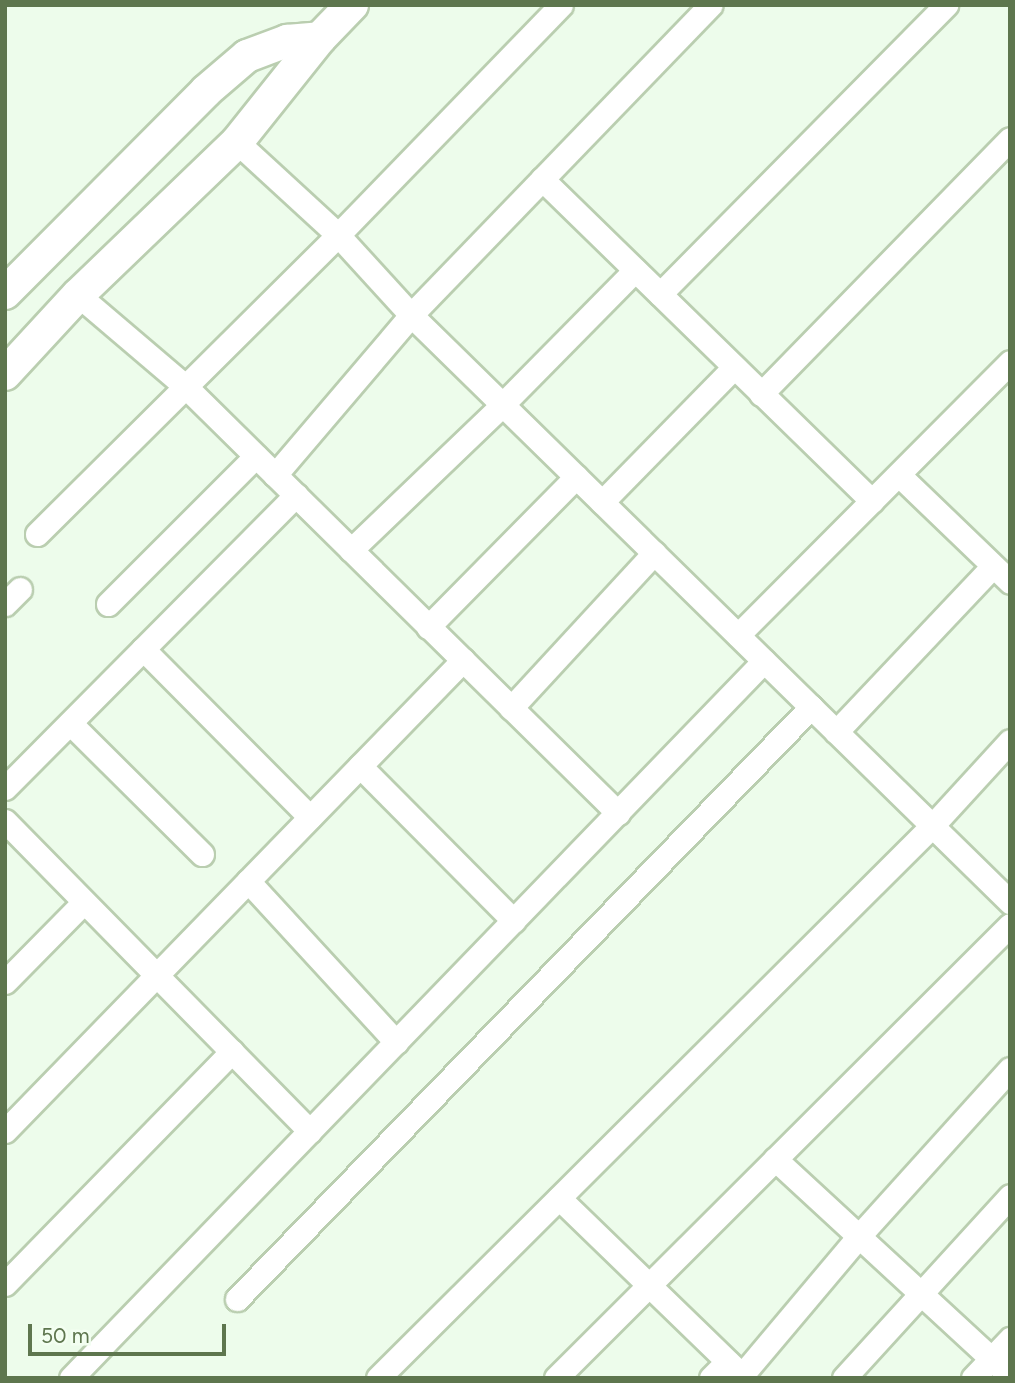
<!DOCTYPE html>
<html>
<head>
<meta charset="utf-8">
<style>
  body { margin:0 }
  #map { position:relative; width:1015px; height:1383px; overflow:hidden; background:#edfceb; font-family:Figtree,sans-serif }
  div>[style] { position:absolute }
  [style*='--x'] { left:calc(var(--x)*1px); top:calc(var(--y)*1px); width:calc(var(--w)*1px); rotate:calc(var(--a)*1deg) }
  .roads { filter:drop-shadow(2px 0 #baceb0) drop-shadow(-2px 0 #baceb0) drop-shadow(0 2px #baceb0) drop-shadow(0 -2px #baceb0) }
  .street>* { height:23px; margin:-11.5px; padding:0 11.5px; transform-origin:11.5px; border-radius:11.5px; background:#fff }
  .secondary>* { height:32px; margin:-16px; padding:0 16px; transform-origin:16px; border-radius:16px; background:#fff }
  span { translate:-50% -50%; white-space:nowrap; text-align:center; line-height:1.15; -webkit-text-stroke:6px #f3fef1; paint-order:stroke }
  .frame { position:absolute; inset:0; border:7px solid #5e764e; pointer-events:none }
  .scale { position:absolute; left:28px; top:1324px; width:198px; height:32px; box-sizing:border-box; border:4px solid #5e764e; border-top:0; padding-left:9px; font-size:21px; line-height:24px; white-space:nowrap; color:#5e764e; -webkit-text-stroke:5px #f3fef1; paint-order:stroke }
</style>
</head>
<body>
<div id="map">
  <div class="roads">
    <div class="street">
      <i style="--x:237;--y:142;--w:137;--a:42.6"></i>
      <i style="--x:338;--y:235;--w:108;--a:47.6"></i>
      <i style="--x:411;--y:315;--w:839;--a:44.42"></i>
      <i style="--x:542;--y:179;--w:461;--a:44.3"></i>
      <i style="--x:660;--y:294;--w:407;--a:-45.3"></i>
      <i style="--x:78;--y:295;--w:142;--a:40.4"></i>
      <i style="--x:186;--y:387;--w:607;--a:44.6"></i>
      <i style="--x:761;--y:394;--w:356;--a:-45.7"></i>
      <i style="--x:275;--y:475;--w:210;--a:-49.6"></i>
      <i style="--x:411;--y:315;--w:431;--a:-46"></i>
      <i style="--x:899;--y:475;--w:154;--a:43.9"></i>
      <i style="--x:602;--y:502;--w:189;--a:-45.6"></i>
      <i style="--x:37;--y:534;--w:424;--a:-44.8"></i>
      <i style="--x:338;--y:235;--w:320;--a:-45.9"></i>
      <i style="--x:351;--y:550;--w:211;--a:-43.8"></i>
      <i style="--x:503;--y:404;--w:188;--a:-45.4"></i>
      <i style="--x:5;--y:604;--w:21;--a:-45"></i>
      <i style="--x:108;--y:604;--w:209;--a:-45"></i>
      <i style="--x:428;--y:627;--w:211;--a:-45.4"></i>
      <i style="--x:738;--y:635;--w:385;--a:-45.1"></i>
      <i style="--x:143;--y:649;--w:237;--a:45.2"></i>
      <i style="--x:511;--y:708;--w:211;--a:-47.3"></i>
      <i style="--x:70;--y:723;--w:186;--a:44.8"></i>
      <i style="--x:836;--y:732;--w:228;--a:-46.6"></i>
      <i style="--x:360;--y:766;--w:218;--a:45.2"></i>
      <i style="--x:5;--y:788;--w:413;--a:-45.2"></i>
      <i style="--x:5;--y:821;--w:435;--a:45.5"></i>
      <i style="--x:248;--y:881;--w:219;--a:47.4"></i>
      <i style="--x:5;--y:982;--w:112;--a:-45.4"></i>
      <i style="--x:5;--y:1131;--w:657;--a:-45.8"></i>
      <i style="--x:775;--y:1159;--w:320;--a:42.7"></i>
      <i style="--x:559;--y:1198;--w:259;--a:44.1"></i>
      <i style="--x:5;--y:1284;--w:325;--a:-45.7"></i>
      <i style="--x:237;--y:1299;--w:825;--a:-45.88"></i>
      <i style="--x:742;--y:1375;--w:182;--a:-49.9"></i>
      <i style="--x:859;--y:1236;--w:225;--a:-47.9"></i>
      <i style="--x:71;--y:1378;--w:997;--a:-45.98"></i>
      <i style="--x:378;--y:1378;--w:782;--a:-44.9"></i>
      <i style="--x:932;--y:826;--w:115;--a:-47.5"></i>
      <i style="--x:556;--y:1378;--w:641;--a:-44.94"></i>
      <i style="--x:711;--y:1378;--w:23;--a:-45"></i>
      <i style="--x:844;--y:1378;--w:246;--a:-47.6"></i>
      <i style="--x:973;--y:1378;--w:54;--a:-46.5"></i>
    </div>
    <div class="secondary">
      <i style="--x:5;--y:293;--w:285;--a:-45.1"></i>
      <i style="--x:206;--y:91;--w:54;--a:-40.5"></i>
      <i style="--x:247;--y:56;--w:43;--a:-20.6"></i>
      <i style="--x:287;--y:41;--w:33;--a:-5"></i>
      <i style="--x:5;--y:374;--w:108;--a:-47.3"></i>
      <i style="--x:78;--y:295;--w:221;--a:-43.9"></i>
      <i style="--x:237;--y:142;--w:133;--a:-51.4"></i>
      <i style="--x:320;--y:38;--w:46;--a:-45.9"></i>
    </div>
  </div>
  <div class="frame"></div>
  <div class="scale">50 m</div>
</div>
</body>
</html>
